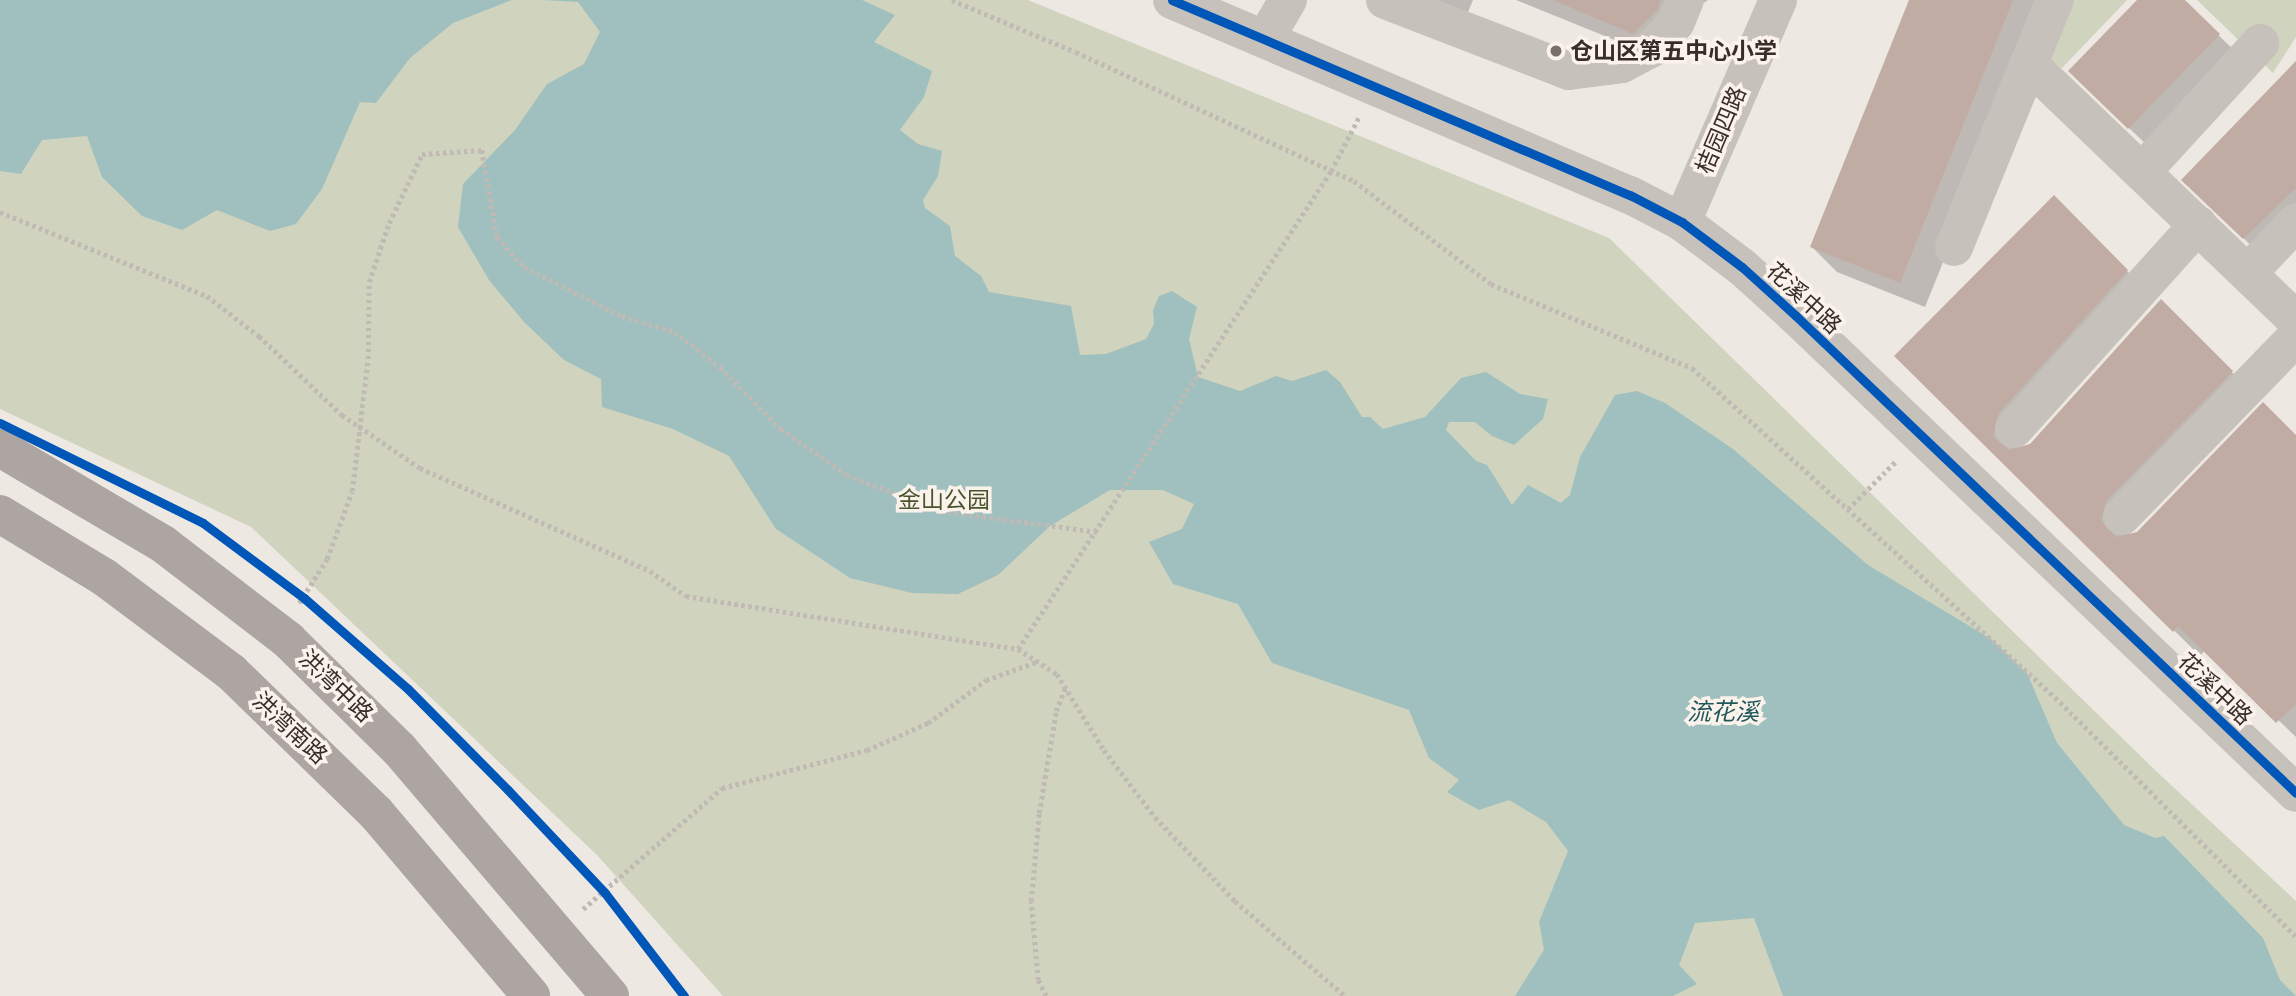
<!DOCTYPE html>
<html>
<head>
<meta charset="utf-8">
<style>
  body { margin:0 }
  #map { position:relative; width:2296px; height:996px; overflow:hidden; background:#eee8e2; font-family:Helvetica,"Noto Sans SC",sans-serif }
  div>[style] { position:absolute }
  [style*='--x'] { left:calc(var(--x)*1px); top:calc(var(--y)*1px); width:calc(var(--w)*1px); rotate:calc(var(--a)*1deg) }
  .green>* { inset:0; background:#d0d3bd }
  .water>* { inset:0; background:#9fc0bf }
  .shadow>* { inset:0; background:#0003 }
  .building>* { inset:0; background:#c1aca4 }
  .path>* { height:4.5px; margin-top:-2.25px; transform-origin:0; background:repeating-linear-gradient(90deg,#c0b9b4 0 3.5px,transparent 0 7px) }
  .minor>* { height:38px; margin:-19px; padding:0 19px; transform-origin:19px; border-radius:19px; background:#c7c1bc }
  .major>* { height:38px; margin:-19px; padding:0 19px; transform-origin:19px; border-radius:19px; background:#aca5a1 }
  .cycleway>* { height:9px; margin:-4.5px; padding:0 4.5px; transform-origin:4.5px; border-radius:4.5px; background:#0057b8 }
  .dots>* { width:19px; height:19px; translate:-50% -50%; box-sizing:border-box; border:4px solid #faf2eb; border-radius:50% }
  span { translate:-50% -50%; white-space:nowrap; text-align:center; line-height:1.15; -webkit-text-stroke:7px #faf2eb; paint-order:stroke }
  .poi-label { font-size:23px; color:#382d29; font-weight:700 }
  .left { translate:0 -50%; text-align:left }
  .street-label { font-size:23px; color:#382d29 }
  .park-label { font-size:23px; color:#49562d }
  .water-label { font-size:24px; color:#1f585a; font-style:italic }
</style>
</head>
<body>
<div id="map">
  <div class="green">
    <i style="clip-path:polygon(0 0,1028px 0,1609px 238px,2156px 771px,2296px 901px,2296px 996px,723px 996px,597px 855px,251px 527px,0 409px)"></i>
    <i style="clip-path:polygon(2071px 0,2127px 0,2062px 68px,2045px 55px)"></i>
    <i style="clip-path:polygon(2197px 0,2296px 0,2296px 37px,2273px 73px)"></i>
  </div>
  <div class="water">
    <i style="clip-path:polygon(0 0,512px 0,453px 23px,410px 58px,376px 103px,360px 102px,322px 189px,296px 224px,270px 231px,217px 210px,182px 230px,142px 216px,102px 177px,87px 136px,42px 140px,21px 174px,0 171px)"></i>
    <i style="clip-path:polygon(543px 0,862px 0,895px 15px,874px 42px,932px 71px,924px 97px,900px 130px,918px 144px,942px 151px,938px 176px,923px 200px,925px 208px,950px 226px,955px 256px,981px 276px,989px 292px,1071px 306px,1080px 355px,1106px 354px,1146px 339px,1154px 324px,1153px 310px,1159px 296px,1172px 291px,1197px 307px,1189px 339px,1198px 377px,1240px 391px,1276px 376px,1292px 381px,1326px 370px,1340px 382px,1362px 417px,1370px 417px,1383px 429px,1425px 417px,1461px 378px,1486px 372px,1520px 394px,1548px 399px,1543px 419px,1514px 445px,1492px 436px,1475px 422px,1449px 422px,1446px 430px,1476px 461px,1487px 465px,1512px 505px,1528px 485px,1561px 503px,1570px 495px,1580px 457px,1615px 395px,1637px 391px,1665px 403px,1733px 449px,1868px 565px,1991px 639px,2027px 673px,2057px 743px,2124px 825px,2155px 838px,2164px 836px,2263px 938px,2280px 980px,2296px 996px,1783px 996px,1754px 918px,1695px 923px,1679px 965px,1697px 984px,1673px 996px,1515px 996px,1544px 950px,1539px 922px,1568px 851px,1546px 822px,1509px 800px,1479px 810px,1447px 792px,1459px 780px,1429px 758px,1409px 710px,1272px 663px,1238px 604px,1173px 584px,1149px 542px,1182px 529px,1194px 504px,1163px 490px,1110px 490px,1050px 526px,998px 575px,958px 594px,912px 593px,850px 578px,776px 529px,729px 456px,673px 429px,602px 407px,601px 379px,564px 360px,524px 322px,489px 280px,458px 227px,463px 184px,515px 130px,547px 84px,584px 64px,600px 32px,578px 2px)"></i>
  </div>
  <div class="shadow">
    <i style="clip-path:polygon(1418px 0,1473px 0,1464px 22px)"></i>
    <i style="clip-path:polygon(1516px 0,1708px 0,1696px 8px,1659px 58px)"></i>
    <i style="clip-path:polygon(1911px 0,2049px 0,1925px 307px,1837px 272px,1812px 247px)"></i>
    <i style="clip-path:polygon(2140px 0,2182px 0,2239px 55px,2149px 147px,2090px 91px)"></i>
    <i style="clip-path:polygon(2296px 64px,2296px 227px,2264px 258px,2204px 200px)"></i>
    <i style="clip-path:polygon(2054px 198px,2152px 296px,2018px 450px,2031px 445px,2161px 302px,2257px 397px,2131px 526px,2128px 539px,2296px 437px,2296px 737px,2205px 650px,2200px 656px,1897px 356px)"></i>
  </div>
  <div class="building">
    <i style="clip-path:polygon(1553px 0,1661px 0,1657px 10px,1633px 34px)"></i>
    <i style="clip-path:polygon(1909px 0,2013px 0,1900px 283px,1810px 247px)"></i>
    <i style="clip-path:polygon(2137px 0,2185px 0,2220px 34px,2128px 129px,2068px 71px)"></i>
    <i style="clip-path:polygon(2296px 61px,2296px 188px,2243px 239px,2181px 180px)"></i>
    <i style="clip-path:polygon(2054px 195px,2128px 270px,1998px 414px,1993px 436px,2009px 450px,2030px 444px,2161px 299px,2233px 371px,2106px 501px,2101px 521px,2116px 537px,2137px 532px,2263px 402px,2296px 435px,2296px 704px,2276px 723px,2178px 626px,2173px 632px,1894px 356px)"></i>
  </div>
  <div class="path">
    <i style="--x:952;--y:0;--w:134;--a:22.8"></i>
    <i style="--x:1076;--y:52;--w:306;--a:24.9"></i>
    <i style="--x:1354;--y:181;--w:171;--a:36.9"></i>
    <i style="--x:1491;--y:284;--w:218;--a:22.7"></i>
    <i style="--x:1692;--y:368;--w:497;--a:42.2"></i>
    <i style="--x:2060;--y:702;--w:332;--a:44.8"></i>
    <i style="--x:0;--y:212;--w:223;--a:22.1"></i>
    <i style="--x:207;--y:296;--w:66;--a:37.6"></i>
    <i style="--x:259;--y:336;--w:115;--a:43.6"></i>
    <i style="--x:342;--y:415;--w:94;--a:34.2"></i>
    <i style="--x:420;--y:468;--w:252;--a:24.1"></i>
    <i style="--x:650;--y:571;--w:44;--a:34.8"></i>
    <i style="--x:686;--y:596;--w:336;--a:9.1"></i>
    <i style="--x:1018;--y:649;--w:46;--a:32.7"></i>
    <i style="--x:1057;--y:674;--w:89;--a:58.3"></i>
    <i style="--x:1104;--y:750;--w:84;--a:52.7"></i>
    <i style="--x:1155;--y:817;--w:116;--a:46.4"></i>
    <i style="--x:1235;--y:901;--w:145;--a:40.8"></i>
    <i style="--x:1848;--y:509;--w:69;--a:-45"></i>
    <i style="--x:299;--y:603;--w:52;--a:-57.5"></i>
    <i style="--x:327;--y:559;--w:72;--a:-69.8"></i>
    <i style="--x:352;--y:491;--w:133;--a:-83.1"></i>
    <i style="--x:368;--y:359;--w:77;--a:-89.3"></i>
    <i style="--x:369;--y:282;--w:62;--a:-71.3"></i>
    <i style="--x:389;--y:223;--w:76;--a:-64.4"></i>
    <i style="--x:422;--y:154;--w:60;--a:-3.8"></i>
    <i style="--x:482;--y:150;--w:88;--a:80.2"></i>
    <i style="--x:497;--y:237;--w:40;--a:48"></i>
    <i style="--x:524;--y:267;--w:110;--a:26.6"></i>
    <i style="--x:622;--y:316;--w:55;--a:16.8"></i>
    <i style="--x:675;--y:332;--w:57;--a:37.9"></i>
    <i style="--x:720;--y:367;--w:87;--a:45.5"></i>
    <i style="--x:781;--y:429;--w:80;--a:34.9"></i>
    <i style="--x:847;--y:475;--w:101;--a:21"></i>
    <i style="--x:941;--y:511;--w:158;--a:7.6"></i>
    <i style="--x:1018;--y:649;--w:571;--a:-56.78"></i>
    <i style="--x:1331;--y:171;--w:61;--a:-62.6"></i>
    <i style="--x:583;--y:909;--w:184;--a:-41"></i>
    <i style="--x:722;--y:788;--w:150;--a:-14.7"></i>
    <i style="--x:867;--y:750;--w:67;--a:-23.9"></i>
    <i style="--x:928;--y:723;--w:72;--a:-36.6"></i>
    <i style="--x:986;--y:680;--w:53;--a:-19.8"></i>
    <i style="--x:1046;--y:996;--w:18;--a:-117"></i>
    <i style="--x:1038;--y:980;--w:79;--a:-95.1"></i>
    <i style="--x:1031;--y:901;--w:88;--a:-84.8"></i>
    <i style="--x:1039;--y:813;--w:103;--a:-80.5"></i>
    <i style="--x:1056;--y:711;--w:24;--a:-68"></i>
  </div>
  <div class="minor">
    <i style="--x:1172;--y:0;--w:498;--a:23.1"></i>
    <i style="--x:1630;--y:195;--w:59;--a:27.4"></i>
    <i style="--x:1682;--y:222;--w:75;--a:36.9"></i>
    <i style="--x:1742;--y:267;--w:72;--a:42.2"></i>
    <i style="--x:1795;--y:315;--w:692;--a:43.65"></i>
    <i style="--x:1385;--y:0;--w:197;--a:21.1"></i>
    <i style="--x:1569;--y:71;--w:53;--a:-7.5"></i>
    <i style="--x:1622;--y:64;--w:36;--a:-28"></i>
    <i style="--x:1654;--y:47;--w:33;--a:-49"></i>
    <i style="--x:1676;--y:22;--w:24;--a:-68"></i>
    <i style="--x:1265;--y:39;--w:45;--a:-59.5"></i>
    <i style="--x:2029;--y:64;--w:370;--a:43.8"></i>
    <i style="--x:2142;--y:172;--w:175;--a:-47.5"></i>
    <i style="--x:1682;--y:222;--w:242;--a:-66.6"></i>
    <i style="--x:1954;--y:247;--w:267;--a:-67.8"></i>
    <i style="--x:2248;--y:273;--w:70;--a:-46.7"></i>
    <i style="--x:2014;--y:429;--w:275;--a:-48"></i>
    <i style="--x:2122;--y:516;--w:250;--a:-45.8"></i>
  </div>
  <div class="major">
    <i style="--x:0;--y:448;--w:189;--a:30.5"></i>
    <i style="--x:163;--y:544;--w:158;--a:37.5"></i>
    <i style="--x:288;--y:640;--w:156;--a:44.5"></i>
    <i style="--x:399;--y:749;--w:325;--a:49.5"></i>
    <i style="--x:0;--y:514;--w:122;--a:31.2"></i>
    <i style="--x:104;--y:577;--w:159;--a:36.8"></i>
    <i style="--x:231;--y:672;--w:202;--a:44.2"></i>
    <i style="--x:376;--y:813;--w:240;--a:49.7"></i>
  </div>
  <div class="cycleway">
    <i style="--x:1172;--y:0;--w:498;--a:23.1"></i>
    <i style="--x:1630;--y:195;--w:59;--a:27.4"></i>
    <i style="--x:1682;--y:222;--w:75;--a:36.9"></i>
    <i style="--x:1742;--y:267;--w:72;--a:42.2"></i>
    <i style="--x:1795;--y:315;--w:692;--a:43.65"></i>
    <i style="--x:0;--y:423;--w:226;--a:26.2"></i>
    <i style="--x:203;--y:523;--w:126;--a:36.6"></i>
    <i style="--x:304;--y:598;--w:138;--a:41.2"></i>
    <i style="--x:408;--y:689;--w:142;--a:45.3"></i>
    <i style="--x:508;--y:790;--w:141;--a:46.7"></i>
    <i style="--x:605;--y:893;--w:130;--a:52.5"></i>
  </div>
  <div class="dots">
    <i style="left:1556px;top:51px;background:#786e6a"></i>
  </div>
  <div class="poi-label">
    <span class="left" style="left:1570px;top:51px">仓山区第五中心小学</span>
  </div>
  <div class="street-label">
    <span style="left:1721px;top:130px;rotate:-67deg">桔园四路</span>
    <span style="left:1804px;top:298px;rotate:43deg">花溪中路</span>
    <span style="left:336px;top:686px;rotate:44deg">洪湾中路</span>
    <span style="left:2215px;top:689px;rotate:44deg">花溪中路</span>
    <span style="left:290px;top:728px;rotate:43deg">洪湾南路</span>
  </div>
  <div class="park-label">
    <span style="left:944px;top:500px">金山公园</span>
  </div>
  <div class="water-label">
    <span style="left:1723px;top:712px">流花溪</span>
  </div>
</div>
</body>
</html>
